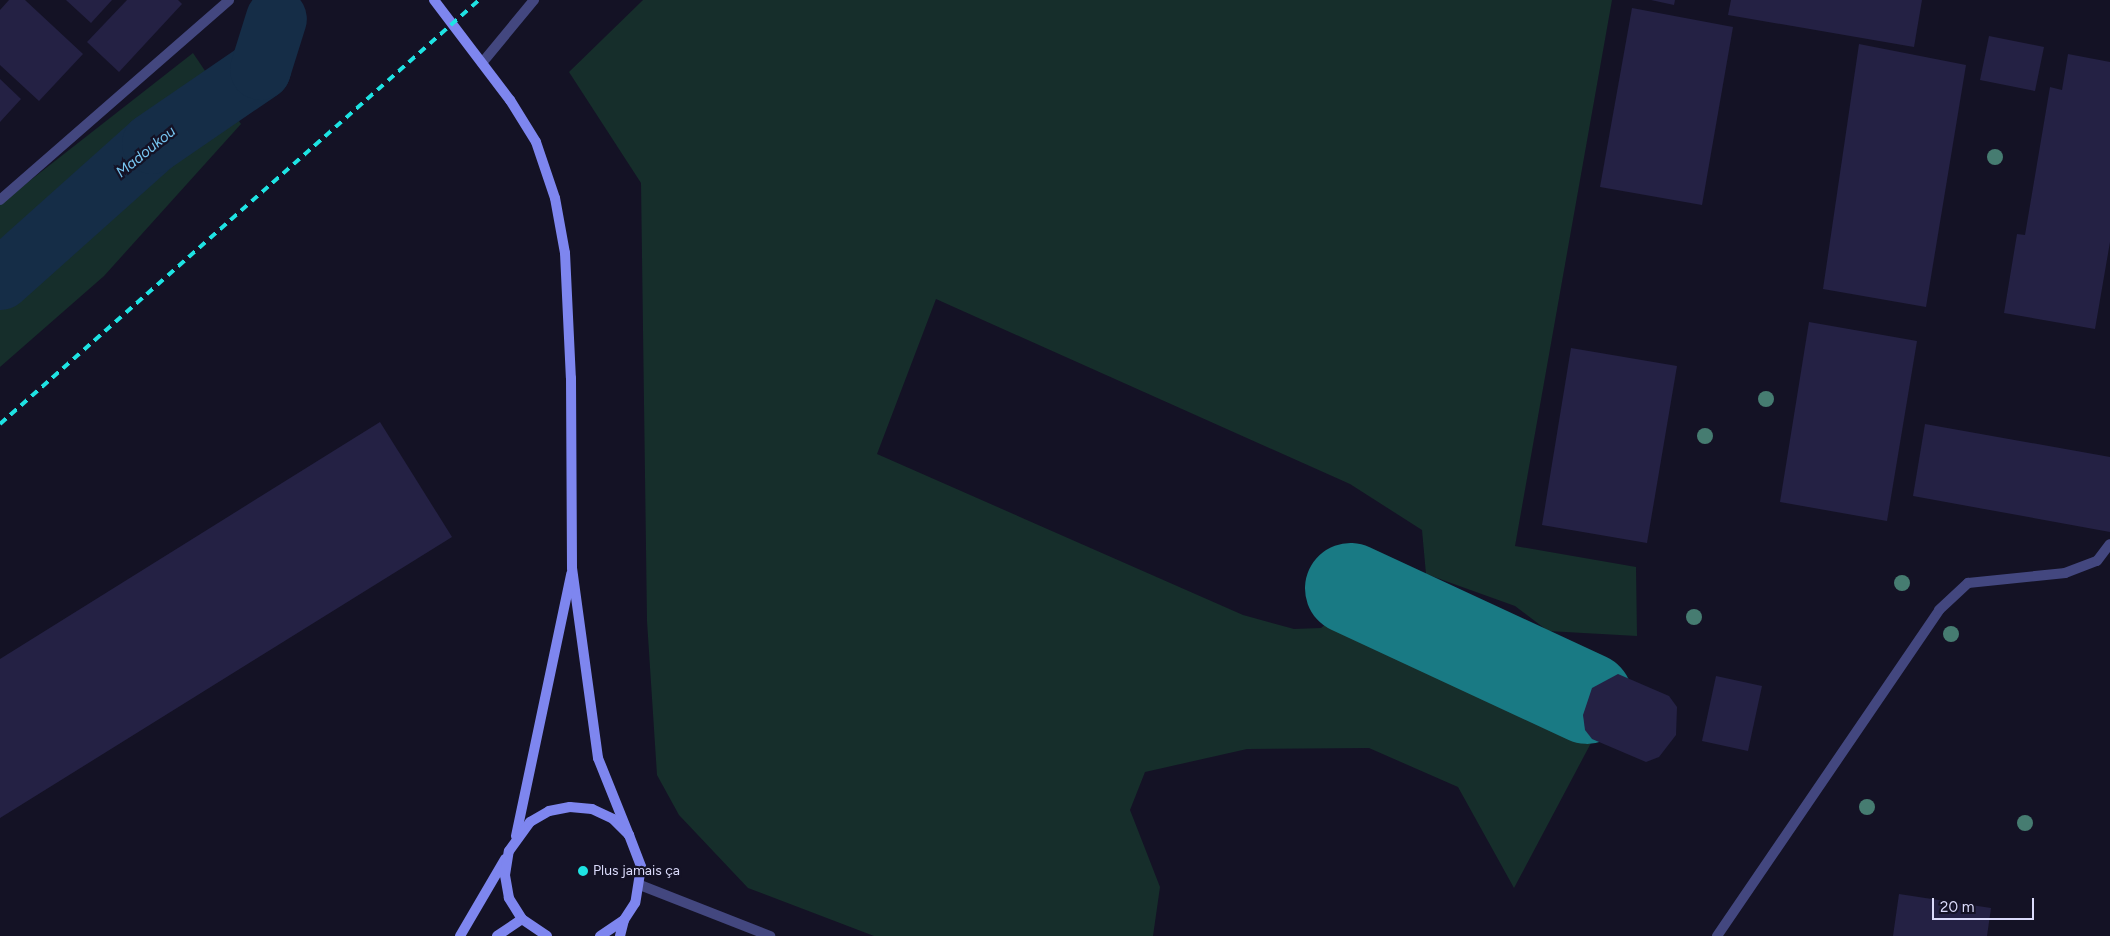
<!DOCTYPE html>
<html>
<head>
<meta charset="utf-8">
<style>
  body { margin:0 }
  #map { position:relative; width:2110px; height:936px; overflow:hidden; background:#141225; font-family:Figtree,sans-serif }
  div>[style] { position:absolute }
  [style*='--x'] { left:calc(var(--x)*1px); top:calc(var(--y)*1px); width:calc(var(--w)*1px); rotate:calc(var(--a)*1deg) }
  .green>* { inset:0; background:#162e2b }
  .river>* { height:61px; margin:-30.5px; padding:0 30.5px; transform-origin:30.5px; border-radius:30.5px; background:#152d47 }
  .taxiway>* { height:91px; margin:-45.5px; padding:0 45.5px; transform-origin:45.5px; border-radius:45.5px; background:#197a84 }
  .building>* { inset:0; background:#242144 }
  .lane>* { height:10px; margin:-5px; padding:0 5px; transform-origin:5px; border-radius:5px; background:#43477f }
  .street>* { height:10px; margin:-5px; padding:0 5px; transform-origin:5px; border-radius:5px; background:#43477f }
  .secondary>* { height:10px; margin:-5px; padding:0 5px; transform-origin:5px; border-radius:5px; background:#7e86ef }
  .rail>* { height:4px; margin-top:-2px; transform-origin:0; background:repeating-linear-gradient(90deg,#1ee3e3 0 8px,transparent 0 14px) }
  .trees>* { width:16px; height:16px; margin:-8px; border-radius:50%; background:#467c71 }
  .dots>* { width:14px; height:14px; translate:-50% -50%; box-sizing:border-box; border:2px solid #141225; border-radius:50% }
  span { translate:-50% -50%; white-space:nowrap; text-align:center; line-height:1.15; -webkit-text-stroke:4.5px #141225; paint-order:stroke }
  .poi-label { font-size:14px; color:#dbdbfb }
  .left { translate:0 -50%; text-align:left }
  .water-label { font-size:15px; color:#76c3ee; font-style:italic }
  .scale { position:absolute; left:1932px; top:898px; width:102px; height:22px; box-sizing:border-box; border:2px solid #dbdbfb; border-top:0; padding-left:6px; font-size:15px; line-height:18px; white-space:nowrap; color:#dbdbfb; -webkit-text-stroke:4px #141225; paint-order:stroke }
</style>
</head>
<body>
<div id="map">
  <div class="green">
    <i style="clip-path:polygon(643px 0,1612px 0,1515px 546px,1636px 567px,1637px 636px,1548px 631px,1515px 606px,1426px 574px,1422px 530px,1350px 484px,936px 299px,877px 454px,1243px 615px,1294px 629px,1321px 628px,1350px 604px,1573px 704px,1579px 729px,1591px 743px,1514px 888px,1458px 787px,1369px 748px,1247px 749px,1145px 772px,1130px 810px,1160px 887px,1153px 936px,874px 936px,748px 888px,679px 815px,657px 775px,647px 621px,641px 183px,569px 72px)"></i>
    <i style="clip-path:polygon(193px 53px,241px 124px,104px 276px,0 367px,0 204px)"></i>
  </div>
  <div class="river">
    <i style="--x:0;--y:279;--w:204;--a:-41.8"></i>
    <i style="--x:152;--y:143;--w:131;--a:-34.4"></i>
    <i style="--x:260;--y:69;--w:53;--a:-72.6"></i>
  </div>
  <div class="taxiway">
    <i style="--x:1350;--y:588;--w:261;--a:24.9"></i>
  </div>
  <div class="building">
    <i style="clip-path:polygon(9px 0,25px 0,83px 54px,39px 101px,0 65px,0 10px)"></i>
    <i style="clip-path:polygon(66px 0,112px 0,91px 23px)"></i>
    <i style="clip-path:polygon(127px 0,178px 0,182px 4px,119px 72px,87px 42px)"></i>
    <i style="clip-path:polygon(1651px 0,1675px 0,1674px 5px)"></i>
    <i style="clip-path:polygon(1731px 0,1922px 0,1914px 47px,1728px 15px)"></i>
    <i style="clip-path:polygon(1632px 8px,1733px 27px,1702px 205px,1600px 187px)"></i>
    <i style="clip-path:polygon(1989px 36px,2044px 47px,2035px 91px,1980px 80px)"></i>
    <i style="clip-path:polygon(1859px 44px,1966px 65px,1926px 307px,1823px 289px)"></i>
    <i style="clip-path:polygon(2068px 54px,2110px 62px,2110px 242px,2095px 329px,2004px 313px,2017px 234px,2025px 235px,2050px 87px,2062px 90px)"></i>
    <i style="clip-path:polygon(0 79px,21px 99px,0 122px)"></i>
    <i style="clip-path:polygon(1809px 322px,1917px 341px,1887px 521px,1780px 502px)"></i>
    <i style="clip-path:polygon(1571px 348px,1677px 366px,1647px 543px,1542px 525px)"></i>
    <i style="clip-path:polygon(380px 422px,452px 537px,0 818px,0 659px)"></i>
    <i style="clip-path:polygon(1925px 424px,2110px 457px,2110px 532px,1913px 496px)"></i>
    <i style="clip-path:polygon(1618px 674px,1669px 696px,1677px 707px,1676px 735px,1659px 757px,1646px 762px,1592px 739px,1585px 730px,1583px 715px,1592px 688px)"></i>
    <i style="clip-path:polygon(1716px 676px,1762px 686px,1748px 751px,1702px 741px)"></i>
    <i style="clip-path:polygon(1899px 894px,1991px 908px,1987px 936px,1893px 936px)"></i>
  </div>
  <div class="lane">
    <i style="--x:1717;--y:936;--w:394;--a:-55.7"></i>
    <i style="--x:1939;--y:610;--w:40;--a:-43"></i>
    <i style="--x:1968;--y:583;--w:98;--a:-5.9"></i>
    <i style="--x:2065;--y:573;--w:34;--a:-21"></i>
    <i style="--x:2097;--y:561;--w:21;--a:-53"></i>
  </div>
  <div class="street">
    <i style="--x:482;--y:63;--w:82;--a:-50.5"></i>
    <i style="--x:0;--y:200;--w:304;--a:-41.1"></i>
    <i style="--x:640;--y:885;--w:140;--a:21.4"></i>
  </div>
  <div class="secondary">
    <i style="--x:434;--y:0;--w:126;--a:52.8"></i>
    <i style="--x:510;--y:100;--w:49;--a:58.2"></i>
    <i style="--x:536;--y:142;--w:59;--a:71.3"></i>
    <i style="--x:555;--y:198;--w:56;--a:79.7"></i>
    <i style="--x:565;--y:253;--w:125;--a:87.3"></i>
    <i style="--x:571;--y:378;--w:190;--a:89.7"></i>
    <i style="--x:572;--y:568;--w:192;--a:82.2"></i>
    <i style="--x:598;--y:758;--w:83;--a:68.1"></i>
    <i style="--x:516;--y:836;--w:268;--a:-78.1"></i>
    <i style="--x:460;--y:936;--w:89;--a:-59.7"></i>
    <i style="--x:497;--y:936;--w:30;--a:-34"></i>
    <i style="--x:547;--y:936;--w:30;--a:-146"></i>
    <i style="--x:522;--y:919;--w:25;--a:-122"></i>
    <i style="--x:509;--y:898;--w:23;--a:-100"></i>
    <i style="--x:505;--y:875;--w:24;--a:-81"></i>
    <i style="--x:509;--y:851;--w:36;--a:-54"></i>
    <i style="--x:530;--y:822;--w:22;--a:-30"></i>
    <i style="--x:549;--y:811;--w:21;--a:-11"></i>
    <i style="--x:570;--y:807;--w:22;--a:5"></i>
    <i style="--x:592;--y:809;--w:23;--a:25"></i>
    <i style="--x:613;--y:819;--w:23;--a:45"></i>
    <i style="--x:629;--y:835;--w:34;--a:69"></i>
    <i style="--x:641;--y:867;--w:36;--a:99"></i>
    <i style="--x:635;--y:903;--w:20;--a:123"></i>
    <i style="--x:624;--y:920;--w:29;--a:146"></i>
    <i style="--x:620;--y:936;--w:16;--a:-76"></i>
  </div>
  <div class="rail">
    <i style="--x:0;--y:424;--w:640;--a:-41.51"></i>
  </div>
  <div class="trees">
    <i style="left:1995px;top:157px"></i>
    <i style="left:1766px;top:399px"></i>
    <i style="left:1705px;top:436px"></i>
    <i style="left:1902px;top:583px"></i>
    <i style="left:1694px;top:617px"></i>
    <i style="left:1951px;top:634px"></i>
    <i style="left:1867px;top:807px"></i>
    <i style="left:2025px;top:823px"></i>
  </div>
  <div class="dots">
    <i style="left:583px;top:871px;background:#1ee3e3"></i>
  </div>
  <div class="poi-label">
    <span class="left" style="left:593px;top:871px">Plus jamais ça</span>
  </div>
  <div class="water-label">
    <span style="left:146px;top:152px;rotate:-39deg">Madoukou</span>
  </div>
  <div class="scale">20 m</div>
</div>
</body>
</html>
